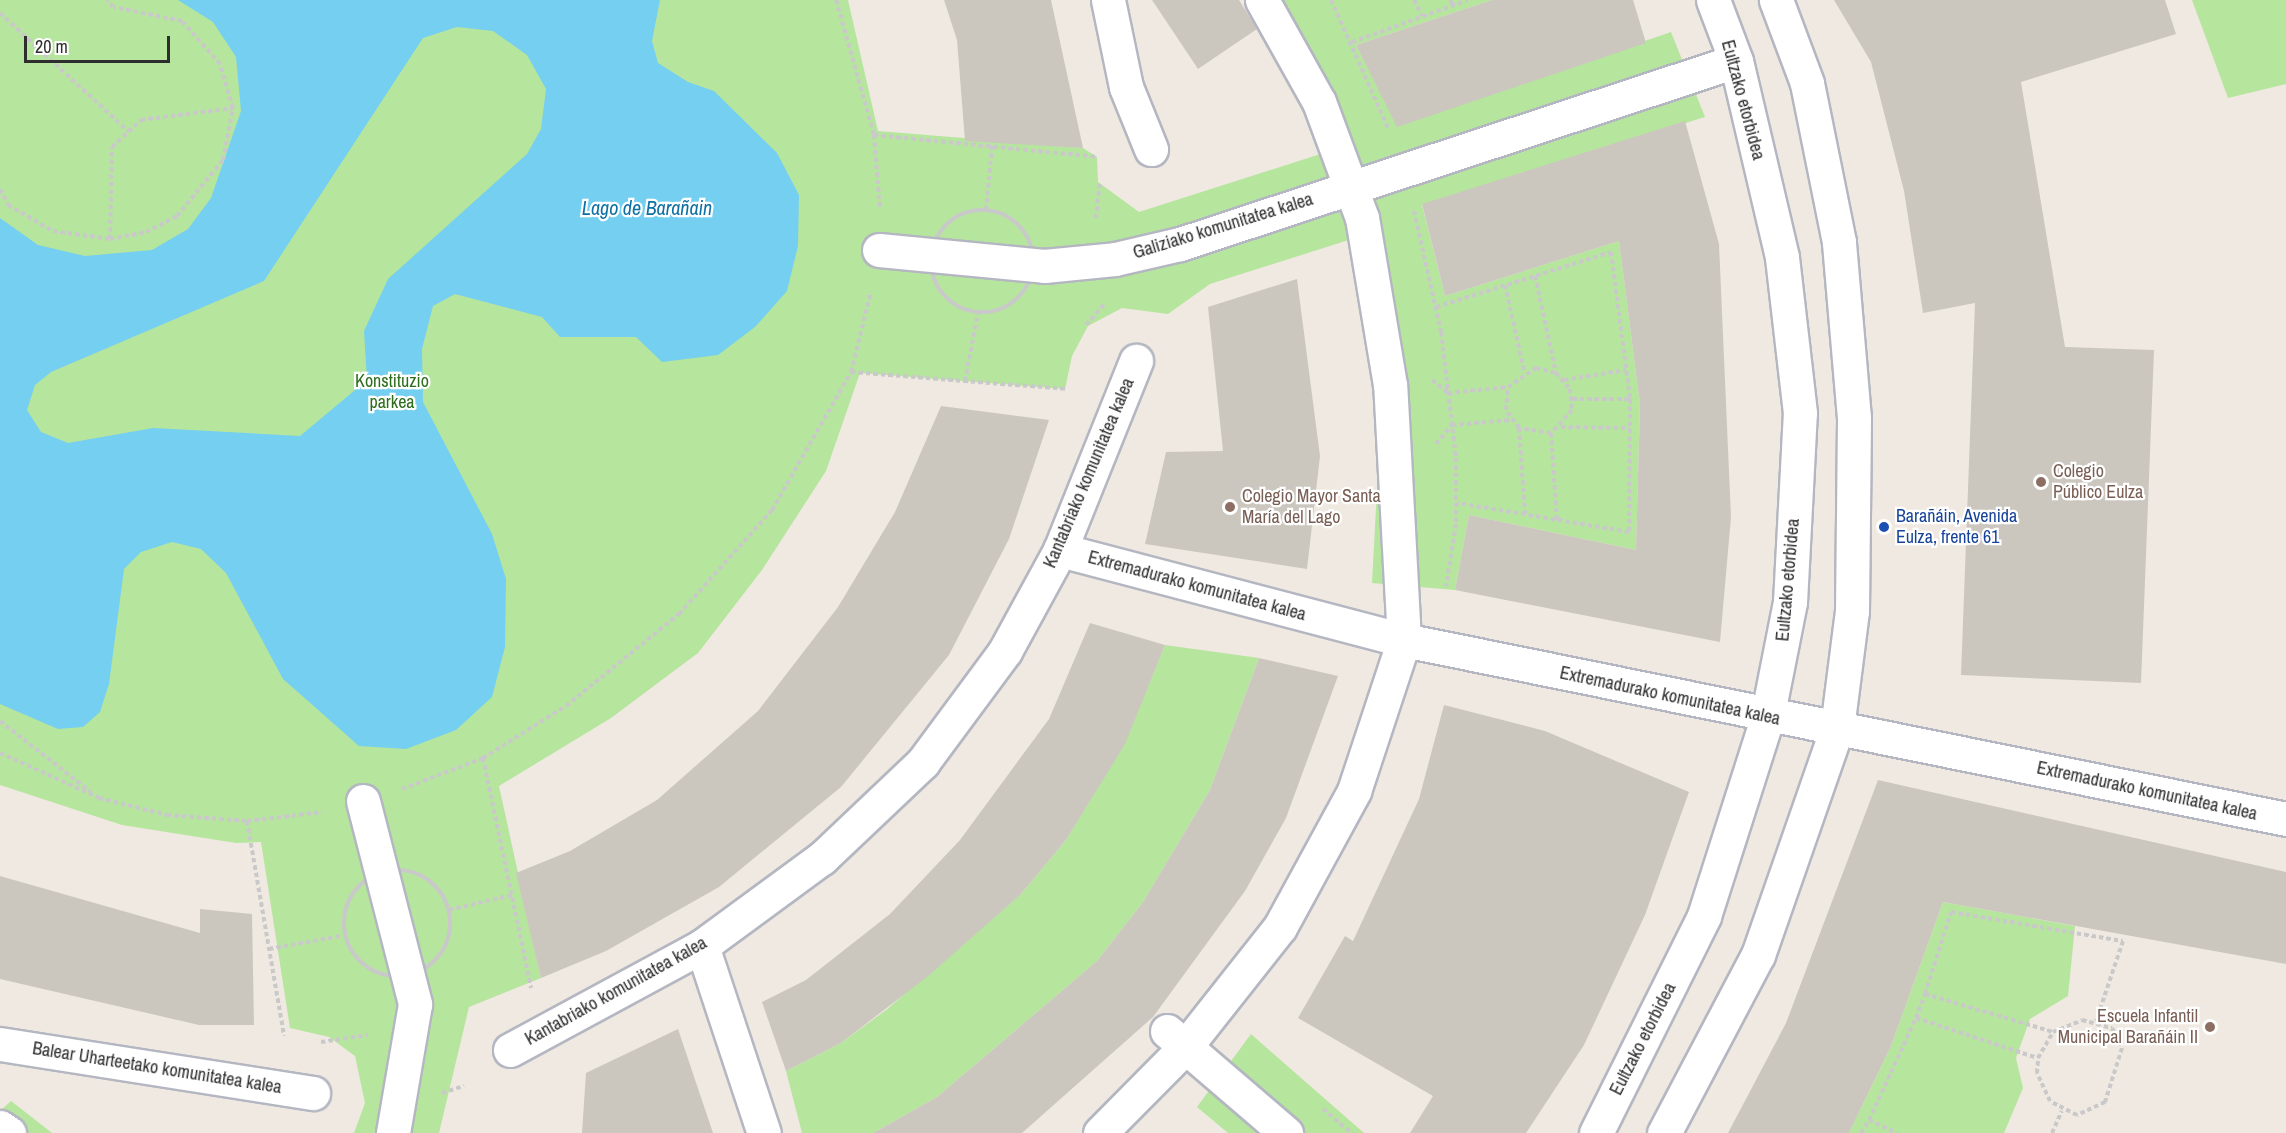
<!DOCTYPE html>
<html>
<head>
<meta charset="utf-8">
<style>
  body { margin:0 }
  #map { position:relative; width:2286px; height:1133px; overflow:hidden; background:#efe9e1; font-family:"Archivo Narrow",sans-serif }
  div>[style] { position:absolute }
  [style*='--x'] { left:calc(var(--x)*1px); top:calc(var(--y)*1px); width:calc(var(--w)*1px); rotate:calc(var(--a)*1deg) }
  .green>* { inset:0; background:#b6e59e }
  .water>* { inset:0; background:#75cff0 }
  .building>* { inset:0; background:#cbc7bf }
  .path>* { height:4px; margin-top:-2px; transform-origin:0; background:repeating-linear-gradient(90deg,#c9c9c9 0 4.5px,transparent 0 7.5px) }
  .path>.ring { margin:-2px; padding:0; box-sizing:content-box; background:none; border:4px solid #c9c9c9; border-radius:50% }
  .roads { filter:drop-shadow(2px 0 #b4b7c1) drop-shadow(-2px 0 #b4b7c1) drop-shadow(0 2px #b4b7c1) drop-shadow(0 -2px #b4b7c1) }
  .minor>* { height:33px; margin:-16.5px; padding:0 16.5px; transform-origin:16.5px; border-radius:16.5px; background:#fff }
  .dots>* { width:16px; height:16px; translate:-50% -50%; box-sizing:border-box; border:3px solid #fff; border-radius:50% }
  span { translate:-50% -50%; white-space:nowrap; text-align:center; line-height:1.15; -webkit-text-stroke:4.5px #fff; paint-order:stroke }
  .street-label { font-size:18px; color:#2e2e2e }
  .park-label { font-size:18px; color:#2c6e1b }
  .education-label { font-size:18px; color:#785e54 }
  .left { translate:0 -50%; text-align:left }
  .right { translate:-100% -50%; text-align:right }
  .transit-label { font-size:18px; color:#164399 }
  .water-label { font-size:20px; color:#0d6fa3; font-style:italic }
  .scale { position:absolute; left:24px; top:36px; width:146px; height:27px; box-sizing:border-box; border:3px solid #2e2e2e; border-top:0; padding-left:8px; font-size:18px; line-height:21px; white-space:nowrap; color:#2e2e2e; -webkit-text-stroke:4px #fff; paint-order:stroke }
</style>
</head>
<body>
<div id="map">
  <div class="green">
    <i style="clip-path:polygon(0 0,848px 0,878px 131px,1083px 148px,1097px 157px,1098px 182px,1139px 212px,1333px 150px,1258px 0,1492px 0,1356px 45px,1398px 126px,1671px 32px,1705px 117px,1422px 205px,1445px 296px,1619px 241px,1640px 404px,1636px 550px,1469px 515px,1455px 590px,1372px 583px,1379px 451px,1355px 238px,1210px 284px,1168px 314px,1122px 308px,1088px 326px,1072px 356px,1065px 389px,860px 373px,826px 471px,762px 570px,698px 653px,611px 718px,499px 786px,541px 978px,469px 1007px,439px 1133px,354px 1133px,365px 1103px,355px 1056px,329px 1037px,290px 1028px,261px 842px,236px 843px,122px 825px,0 785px)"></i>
    <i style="clip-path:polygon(2192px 0,2286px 0,2286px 84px,2228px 98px)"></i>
    <i style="clip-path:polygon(1165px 645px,1259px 658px,1210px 790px,1143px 902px,1097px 961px,937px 1097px,873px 1133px,802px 1133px,786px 1071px,841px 1043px,886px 1010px,1021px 894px,1066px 840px,1124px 744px)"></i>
    <i style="clip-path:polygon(1943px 902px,2075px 926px,2068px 996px,2030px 1019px,2016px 1058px,2023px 1088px,2004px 1133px,1849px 1133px,1891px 1046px)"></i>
    <i style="clip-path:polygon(1251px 1034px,1364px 1133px,1228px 1133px,1197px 1107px)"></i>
    <i style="clip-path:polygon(11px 1101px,52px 1133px,0 1133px,0 1111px)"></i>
  </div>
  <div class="water">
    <i style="clip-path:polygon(evenodd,178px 0,660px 0,652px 41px,658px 63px,688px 82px,714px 91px,777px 153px,799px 195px,798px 246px,787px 291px,755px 327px,718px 355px,662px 362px,636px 337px,560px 337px,542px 317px,455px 294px,433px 306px,422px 349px,423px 402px,492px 534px,506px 579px,505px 647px,492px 697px,456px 730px,406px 749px,359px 746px,283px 679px,226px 573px,201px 549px,172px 542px,141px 552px,124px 569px,109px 684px,100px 712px,83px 727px,58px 729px,0 704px,0 218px,38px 245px,85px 256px,152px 250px,188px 229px,211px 198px,241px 111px,236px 57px,213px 22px,178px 0,457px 27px,493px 31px,527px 55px,546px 89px,541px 129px,527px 154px,388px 279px,364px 331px,367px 380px,300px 436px,153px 428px,68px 443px,41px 432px,27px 410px,35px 385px,51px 372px,264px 281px,423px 38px,457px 27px)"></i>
  </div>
  <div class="building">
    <i style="clip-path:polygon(944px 0,1051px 0,1083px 148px,965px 141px,957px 40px)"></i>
    <i style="clip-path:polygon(1152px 0,1239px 0,1257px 29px,1198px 69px)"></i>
    <i style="clip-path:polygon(1492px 0,1633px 0,1646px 43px,1397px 127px,1356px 45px)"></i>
    <i style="clip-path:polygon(1834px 0,2165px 0,2176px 34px,2021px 82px,2065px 347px,2154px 350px,2141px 683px,1961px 675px,1975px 303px,1923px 313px,1904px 191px,1871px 62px)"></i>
    <i style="clip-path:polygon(1685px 121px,1719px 244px,1731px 517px,1720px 642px,1455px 590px,1469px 515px,1636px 550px,1640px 404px,1619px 241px,1445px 296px,1422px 204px)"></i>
    <i style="clip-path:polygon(1297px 279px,1320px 456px,1307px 569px,1145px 544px,1166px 452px,1223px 451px,1208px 307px)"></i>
    <i style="clip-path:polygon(941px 406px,1049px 420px,1009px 539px,949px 655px,841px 787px,719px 887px,606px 951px,541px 978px,516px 873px,570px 851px,657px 800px,758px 711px,838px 607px,895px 512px)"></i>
    <i style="clip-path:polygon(1090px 623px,1165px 645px,1125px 744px,1066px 840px,1021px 894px,927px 977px,841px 1043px,786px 1071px,762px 1002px,806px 980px,890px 914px,960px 840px,1049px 719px)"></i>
    <i style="clip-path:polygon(1259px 658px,1338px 676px,1286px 818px,1245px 891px,1153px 1017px,1022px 1133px,873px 1133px,937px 1097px,1097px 961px,1143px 902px,1210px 790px)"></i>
    <i style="clip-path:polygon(1444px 705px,1545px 731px,1689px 792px,1645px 915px,1584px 1045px,1526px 1133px,1410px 1133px,1433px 1096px,1298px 1018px,1345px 936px,1353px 941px,1419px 799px)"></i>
    <i style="clip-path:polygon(1878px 780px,2286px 872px,2286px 964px,1943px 902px,1891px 1046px,1849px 1133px,1728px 1133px,1786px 1023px)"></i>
    <i style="clip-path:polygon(0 876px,200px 933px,200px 909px,252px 914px,254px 1025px,199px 1025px,0 979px)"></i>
    <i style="clip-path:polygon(678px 1029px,713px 1133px,582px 1133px,586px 1073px)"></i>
  </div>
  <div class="path">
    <i style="--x:836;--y:0;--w:140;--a:74.3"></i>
    <i style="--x:874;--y:135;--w:75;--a:85.4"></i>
    <i style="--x:1331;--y:0;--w:142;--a:66"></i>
    <i style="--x:1414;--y:0;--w:18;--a:63"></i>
    <i style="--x:1450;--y:0;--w:6;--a:59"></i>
    <i style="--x:0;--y:13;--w:174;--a:42.7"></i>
    <i style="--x:1352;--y:42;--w:123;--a:-19.9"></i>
    <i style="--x:874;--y:135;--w:224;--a:5.6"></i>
    <i style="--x:0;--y:189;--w:18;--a:63"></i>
    <i style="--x:8;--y:205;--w:52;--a:30"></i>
    <i style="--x:53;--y:231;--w:58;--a:8"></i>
    <i style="--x:110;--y:239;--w:37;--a:-11"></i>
    <i style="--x:146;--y:232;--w:35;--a:-27"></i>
    <i style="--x:177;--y:216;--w:72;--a:-50.6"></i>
    <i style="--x:223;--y:160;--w:53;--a:-79.1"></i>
    <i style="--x:233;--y:108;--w:46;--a:-106.5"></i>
    <i style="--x:220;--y:64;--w:57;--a:-131.5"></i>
    <i style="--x:182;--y:21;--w:70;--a:-168.5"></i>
    <i style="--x:113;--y:7;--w:9;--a:-131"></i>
    <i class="ring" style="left:931px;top:210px;width:98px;height:98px"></i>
    <i style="--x:986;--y:210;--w:64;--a:-84.6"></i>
    <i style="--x:1414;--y:211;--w:124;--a:77.4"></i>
    <i style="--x:1441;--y:332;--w:127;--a:83.2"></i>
    <i style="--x:1456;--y:458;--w:66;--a:90"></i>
    <i style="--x:1456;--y:524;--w:63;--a:99.2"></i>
    <i style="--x:1096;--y:218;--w:37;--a:-84"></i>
    <i style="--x:110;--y:239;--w:92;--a:-88.8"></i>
    <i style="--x:112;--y:147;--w:40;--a:-43"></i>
    <i style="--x:141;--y:120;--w:93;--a:-7.4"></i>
    <i style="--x:1535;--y:276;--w:99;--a:77.8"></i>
    <i style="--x:1556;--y:373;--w:21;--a:49"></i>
    <i style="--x:1570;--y:389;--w:21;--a:85"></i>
    <i style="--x:1572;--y:410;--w:31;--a:132"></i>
    <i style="--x:1551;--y:433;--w:32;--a:-171"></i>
    <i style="--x:1519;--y:428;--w:22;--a:-126"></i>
    <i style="--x:1506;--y:410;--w:23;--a:-85"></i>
    <i style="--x:1508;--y:387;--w:34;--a:-34"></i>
    <i style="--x:1536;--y:368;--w:21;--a:14"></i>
    <i style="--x:1505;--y:285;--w:88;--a:77.5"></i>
    <i style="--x:1436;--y:307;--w:183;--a:-17.4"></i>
    <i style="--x:1611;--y:252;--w:148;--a:82.6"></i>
    <i style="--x:1630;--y:399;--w:133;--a:90.4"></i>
    <i style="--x:1629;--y:532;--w:174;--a:-170.4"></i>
    <i style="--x:1086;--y:325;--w:29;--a:-49"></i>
    <i style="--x:851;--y:372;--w:215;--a:4.5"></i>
    <i style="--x:1432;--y:380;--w:21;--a:39"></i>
    <i style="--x:1448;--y:393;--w:60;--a:-5.7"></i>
    <i style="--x:1564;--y:380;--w:63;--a:-9.2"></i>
    <i style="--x:965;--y:381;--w:69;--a:-79.2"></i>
    <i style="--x:1572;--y:399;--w:58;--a:0"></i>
    <i style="--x:1561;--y:427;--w:68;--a:0.8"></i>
    <i style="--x:1519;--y:428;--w:86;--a:86"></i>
    <i style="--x:1551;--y:433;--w:87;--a:86.1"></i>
    <i style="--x:1436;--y:444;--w:25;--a:-50"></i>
    <i style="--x:1452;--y:425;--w:59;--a:-4.8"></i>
    <i style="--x:0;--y:721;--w:115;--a:38"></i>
    <i style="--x:0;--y:753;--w:109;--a:24.4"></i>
    <i style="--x:99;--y:798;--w:70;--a:14"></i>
    <i style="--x:167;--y:815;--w:80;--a:4.3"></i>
    <i style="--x:247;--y:821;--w:76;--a:-6.8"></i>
    <i style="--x:483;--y:758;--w:235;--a:78.2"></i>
    <i style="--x:402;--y:789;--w:87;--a:-20.9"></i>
    <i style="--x:483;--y:758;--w:98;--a:-32.1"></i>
    <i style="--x:566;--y:706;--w:146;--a:-39.2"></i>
    <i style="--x:679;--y:614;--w:140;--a:-48.2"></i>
    <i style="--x:772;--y:510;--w:159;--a:-60.2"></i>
    <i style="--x:851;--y:372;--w:83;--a:-76.1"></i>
    <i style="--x:247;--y:821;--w:218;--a:80.2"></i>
    <i class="ring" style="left:344px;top:870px;width:102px;height:102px"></i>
    <i style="--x:449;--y:910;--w:65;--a:-13.4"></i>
    <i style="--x:269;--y:949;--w:77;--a:-10.4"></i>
    <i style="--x:1925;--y:994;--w:86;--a:-72.4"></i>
    <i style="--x:1951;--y:912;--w:174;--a:9.6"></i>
    <i style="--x:2123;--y:941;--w:84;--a:108.6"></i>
    <i style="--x:1916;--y:1018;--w:26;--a:-69"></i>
    <i style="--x:1925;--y:994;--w:134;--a:16.5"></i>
    <i style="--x:2082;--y:1020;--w:31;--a:15"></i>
    <i style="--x:2112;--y:1028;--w:22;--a:63"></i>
    <i style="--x:2122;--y:1048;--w:57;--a:107.5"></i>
    <i style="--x:2105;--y:1102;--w:31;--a:155"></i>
    <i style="--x:2077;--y:1115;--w:30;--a:-153"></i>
    <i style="--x:2050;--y:1101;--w:31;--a:-115"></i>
    <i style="--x:2037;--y:1073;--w:15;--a:-86"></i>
    <i style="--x:2038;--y:1058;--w:30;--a:-60"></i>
    <i style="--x:2053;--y:1032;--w:31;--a:-22"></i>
    <i style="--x:321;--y:1042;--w:47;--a:-8.7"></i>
    <i style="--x:442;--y:1093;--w:23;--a:-18"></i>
    <i style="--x:1323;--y:1109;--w:38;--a:40"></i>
    <i style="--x:1869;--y:1120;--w:112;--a:-65.3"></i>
    <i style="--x:1916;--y:1018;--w:128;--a:18.2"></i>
    <i style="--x:1861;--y:1133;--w:15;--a:-58"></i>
    <i style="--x:1869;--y:1120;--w:31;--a:25"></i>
    <i style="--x:2052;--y:1133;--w:24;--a:-66"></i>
  </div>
  <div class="roads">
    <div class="minor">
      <i style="--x:1108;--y:0;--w:89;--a:78.3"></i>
      <i style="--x:1126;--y:87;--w:67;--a:68"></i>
      <i style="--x:879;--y:250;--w:166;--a:5.5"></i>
      <i style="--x:1044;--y:266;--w:71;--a:-5.6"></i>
      <i style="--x:1115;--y:259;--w:67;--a:-13"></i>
      <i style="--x:1180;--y:244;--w:585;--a:-18.22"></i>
      <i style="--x:1060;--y:550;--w:356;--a:14.7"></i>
      <i style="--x:1404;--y:640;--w:900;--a:11.47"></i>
      <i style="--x:363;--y:801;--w:210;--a:75.6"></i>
      <i style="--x:415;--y:1004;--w:131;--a:99.7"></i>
      <i style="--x:702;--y:946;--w:197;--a:71.7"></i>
      <i style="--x:1167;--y:1031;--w:157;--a:40.6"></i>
      <i style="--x:0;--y:1044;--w:317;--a:8.9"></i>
      <i style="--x:510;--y:1050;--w:218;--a:-28.4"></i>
      <i style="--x:702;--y:946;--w:149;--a:-36.3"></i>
      <i style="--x:822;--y:858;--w:139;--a:-43.5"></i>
      <i style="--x:923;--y:762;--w:138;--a:-53.5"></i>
      <i style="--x:1005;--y:651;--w:115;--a:-61.4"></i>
      <i style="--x:1060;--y:550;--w:204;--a:-68.1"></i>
      <i style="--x:0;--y:1127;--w:11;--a:34"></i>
      <i style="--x:1100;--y:1133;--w:122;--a:-45.3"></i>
      <i style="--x:1186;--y:1046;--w:152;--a:-51.7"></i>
      <i style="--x:1280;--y:927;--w:155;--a:-61.4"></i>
      <i style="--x:1354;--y:791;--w:159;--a:-71.7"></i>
      <i style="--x:1404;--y:640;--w:255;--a:-93.1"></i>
      <i style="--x:1390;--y:385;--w:169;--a:-99.5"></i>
      <i style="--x:1362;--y:218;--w:124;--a:-110.3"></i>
      <i style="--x:1319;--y:102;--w:117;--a:-119.2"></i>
      <i style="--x:1596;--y:1133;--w:242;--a:-63.5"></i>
      <i style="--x:1704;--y:916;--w:208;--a:-72.3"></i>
      <i style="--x:1767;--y:718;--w:118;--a:-78.8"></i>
      <i style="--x:1790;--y:602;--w:189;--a:-87"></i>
      <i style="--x:1800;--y:413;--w:157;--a:-96.6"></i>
      <i style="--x:1782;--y:257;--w:201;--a:-103.2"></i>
      <i style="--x:1736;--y:61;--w:65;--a:-110.7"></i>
      <i style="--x:1664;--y:1133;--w:201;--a:-62.2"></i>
      <i style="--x:1758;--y:955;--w:240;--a:-70.8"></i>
      <i style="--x:1837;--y:728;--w:118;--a:-82.7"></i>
      <i style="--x:1852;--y:611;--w:193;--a:-89.4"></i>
      <i style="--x:1854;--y:418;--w:177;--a:-94.9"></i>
      <i style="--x:1839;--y:242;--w:162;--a:-101.4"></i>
      <i style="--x:1807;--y:83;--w:89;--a:-110.5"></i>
    </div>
  </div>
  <div class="dots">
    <i style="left:2041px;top:482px;background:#8d6e63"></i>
    <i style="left:1230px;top:507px;background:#8d6e63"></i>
    <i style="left:1884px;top:527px;background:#1a4fb4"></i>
    <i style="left:2210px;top:1027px;background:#8d6e63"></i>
  </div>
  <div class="street-label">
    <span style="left:1743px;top:100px;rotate:75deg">Eultzako etorbidea</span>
    <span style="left:1223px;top:226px;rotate:-17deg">Galiziako komunitatea kalea</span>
    <span style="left:1089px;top:473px;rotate:-67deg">Kantabriako komunitatea kalea</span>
    <span style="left:1788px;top:580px;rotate:-85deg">Eultzako etorbidea</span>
    <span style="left:1197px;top:586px;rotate:15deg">Extremadurako komunitatea kalea</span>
    <span style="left:1670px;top:696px;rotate:12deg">Extremadurako komunitatea kalea</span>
    <span style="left:2147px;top:791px;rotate:12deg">Extremadurako komunitatea kalea</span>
    <span style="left:616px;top:991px;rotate:-29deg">Kantabriako komunitatea kalea</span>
    <span style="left:1643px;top:1039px;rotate:-63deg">Eultzako etorbidea</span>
    <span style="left:157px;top:1068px;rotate:9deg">Balear Uharteetako komunitatea kalea</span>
  </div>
  <div class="park-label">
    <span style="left:392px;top:392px">Konstituzio<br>parkea</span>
  </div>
  <div class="education-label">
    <span class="left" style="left:2053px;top:482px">Colegio<br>Público Eulza</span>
    <span class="left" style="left:1242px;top:507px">Colegio Mayor Santa<br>María del Lago</span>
    <span class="right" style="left:2198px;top:1027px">Escuela Infantil<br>Municipal Barañáin II</span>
  </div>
  <div class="transit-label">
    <span class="left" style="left:1896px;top:527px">Barañáin, Avenida<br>Eulza, frente 61</span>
  </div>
  <div class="water-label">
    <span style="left:647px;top:207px">Lago de Barañain</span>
  </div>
  <div class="scale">20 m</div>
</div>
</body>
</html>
